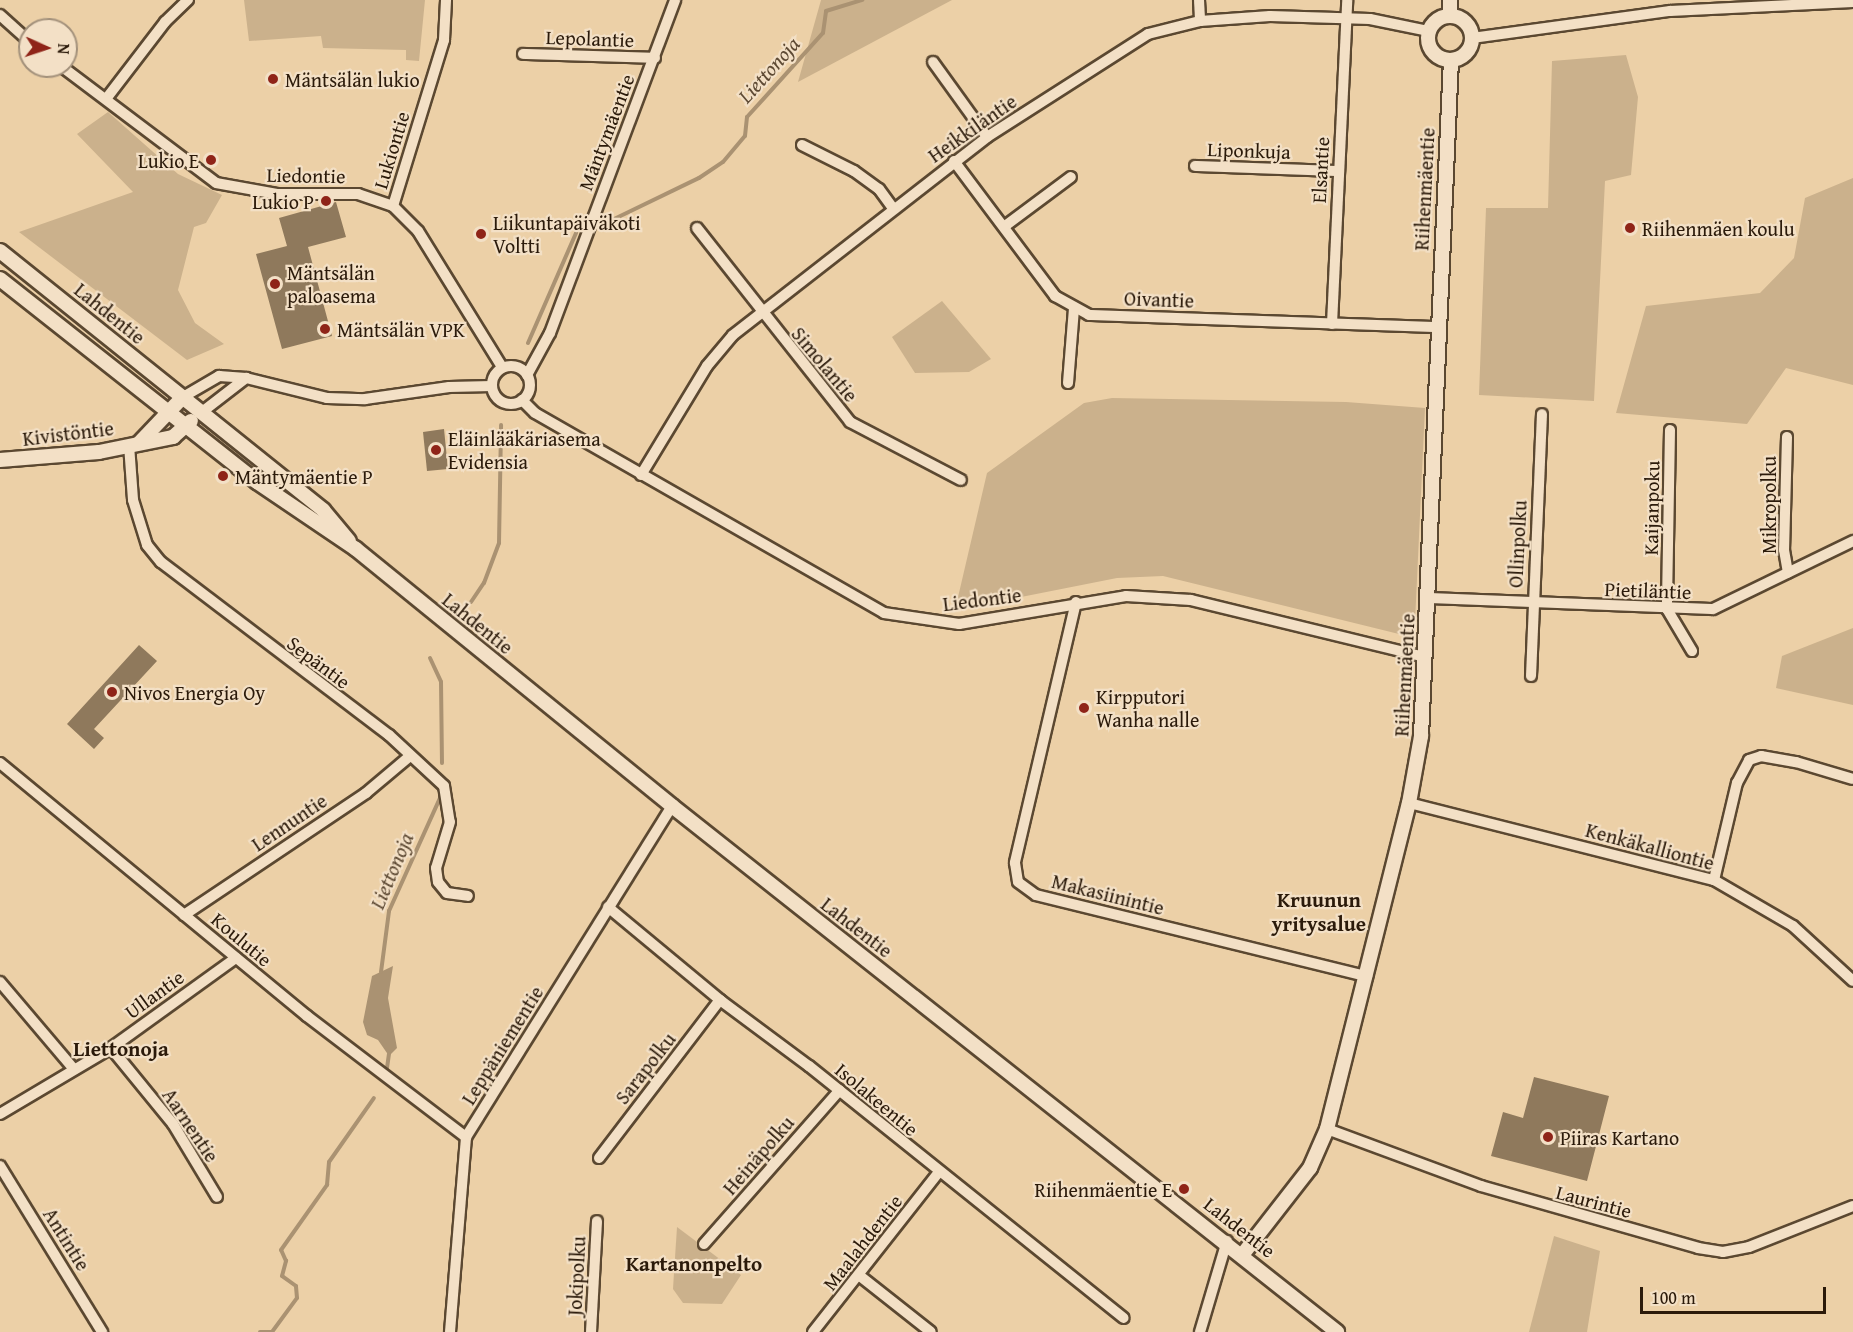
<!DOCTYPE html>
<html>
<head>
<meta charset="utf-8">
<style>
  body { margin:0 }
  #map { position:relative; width:1853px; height:1332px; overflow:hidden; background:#ecd0a7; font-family:"Gentium Book Plus",serif }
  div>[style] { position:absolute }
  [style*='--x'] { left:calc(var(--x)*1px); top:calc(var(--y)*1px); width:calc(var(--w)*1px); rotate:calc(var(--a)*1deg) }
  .green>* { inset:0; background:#cbb18c }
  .water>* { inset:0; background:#aa9272 }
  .stream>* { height:4px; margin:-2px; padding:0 2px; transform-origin:2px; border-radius:2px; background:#aa9272 }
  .building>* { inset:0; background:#8f795c }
  .roads { filter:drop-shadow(2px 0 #5b4831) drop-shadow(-2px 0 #5b4831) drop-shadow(0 2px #5b4831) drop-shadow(0 -2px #5b4831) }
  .street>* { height:10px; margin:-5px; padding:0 5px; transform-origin:5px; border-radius:5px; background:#f3e0c6 }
  .street>.ring { margin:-5px; padding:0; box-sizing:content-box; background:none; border:10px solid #f3e0c6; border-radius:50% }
  .secondary>* { height:14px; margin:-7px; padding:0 7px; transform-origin:7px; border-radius:7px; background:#f3e0c6 }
  .secondary>.ring { margin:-7px; padding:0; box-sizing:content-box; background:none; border:14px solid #f3e0c6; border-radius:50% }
  .dots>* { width:16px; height:16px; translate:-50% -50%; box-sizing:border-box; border:3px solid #f3e0c6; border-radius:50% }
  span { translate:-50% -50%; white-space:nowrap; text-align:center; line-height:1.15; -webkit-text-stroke:4.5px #f3e0c6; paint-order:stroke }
  .street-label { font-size:20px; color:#2b1a0a }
  .poi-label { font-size:20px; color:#2b1a0a }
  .left { translate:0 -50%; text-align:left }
  .right { translate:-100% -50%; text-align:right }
  .water-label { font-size:21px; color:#5e4a34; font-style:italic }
  .neighbourhood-label { font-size:21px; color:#2b1a0a; font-weight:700 }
  .north { position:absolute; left:18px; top:18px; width:60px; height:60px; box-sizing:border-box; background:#f3e0c6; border:2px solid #a3917b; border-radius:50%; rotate:93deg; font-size:16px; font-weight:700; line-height:24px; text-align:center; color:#2b1a0a }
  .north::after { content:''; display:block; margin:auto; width:21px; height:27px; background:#8f2418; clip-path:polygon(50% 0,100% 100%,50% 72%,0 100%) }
  .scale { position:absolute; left:1640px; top:1287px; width:186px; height:27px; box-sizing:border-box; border:3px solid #2b1a0a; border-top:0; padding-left:8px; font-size:18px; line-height:21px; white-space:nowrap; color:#2b1a0a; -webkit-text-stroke:4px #f3e0c6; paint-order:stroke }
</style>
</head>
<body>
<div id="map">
  <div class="green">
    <i style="clip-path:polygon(244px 0,425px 0,419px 61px,406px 60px,406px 50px,323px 48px,321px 36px,249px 41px)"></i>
    <i style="clip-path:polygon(821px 0,952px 0,798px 82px)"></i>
    <i style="clip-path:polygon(1626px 55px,1638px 97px,1631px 175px,1605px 181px,1594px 401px,1479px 395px,1486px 208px,1548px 208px,1552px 61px)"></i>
    <i style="clip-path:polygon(108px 112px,178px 174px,222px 195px,206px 223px,194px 227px,178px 290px,195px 323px,224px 344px,187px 360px,19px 232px,133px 192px,77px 134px)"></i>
    <i style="clip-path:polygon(1853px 178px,1853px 385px,1786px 368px,1747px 424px,1616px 413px,1646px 306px,1760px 293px,1794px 258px,1805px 198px)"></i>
    <i style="clip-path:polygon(942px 301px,991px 359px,969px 372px,915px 373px,892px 337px)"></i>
    <i style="clip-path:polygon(1112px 398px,1346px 402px,1425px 408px,1415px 622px,1403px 635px,1163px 576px,1117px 578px,955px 610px,987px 473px,1084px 403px)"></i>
    <i style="clip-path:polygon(1853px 628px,1853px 705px,1776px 688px,1782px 656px)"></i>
    <i style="clip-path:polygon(677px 1227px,741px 1275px,722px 1304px,683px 1303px,673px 1289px)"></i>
    <i style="clip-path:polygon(1554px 1236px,1600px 1251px,1587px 1332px,1529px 1332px)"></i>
  </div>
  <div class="water">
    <i style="clip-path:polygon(393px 966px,388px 998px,397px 1048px,389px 1056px,378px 1040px,367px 1035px,363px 1022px,372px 976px)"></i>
  </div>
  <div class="stream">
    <i style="--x:610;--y:221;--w:99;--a:-25.8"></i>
    <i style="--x:699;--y:178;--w:29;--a:-34"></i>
    <i style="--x:723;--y:162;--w:34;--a:-50"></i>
    <i style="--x:745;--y:136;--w:19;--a:-84"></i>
    <i style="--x:747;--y:117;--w:113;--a:-47.9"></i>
    <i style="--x:823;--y:33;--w:22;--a:-82"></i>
    <i style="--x:826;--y:11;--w:38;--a:-17"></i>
    <i style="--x:528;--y:343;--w:120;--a:-66.4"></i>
    <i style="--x:471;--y:602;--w:23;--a:-56"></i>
    <i style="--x:484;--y:583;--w:43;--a:-69.4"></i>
    <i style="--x:499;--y:543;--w:118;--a:-89"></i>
    <i style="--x:430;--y:658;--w:26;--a:65"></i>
    <i style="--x:441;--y:682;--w:81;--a:89.3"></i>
    <i style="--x:381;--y:972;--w:62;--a:-82.5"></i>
    <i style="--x:389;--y:911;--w:126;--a:-65.7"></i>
    <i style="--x:387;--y:1068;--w:14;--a:-82"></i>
    <i style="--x:260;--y:1332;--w:12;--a:0"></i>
    <i style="--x:272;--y:1332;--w:42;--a:-53.7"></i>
    <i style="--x:297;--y:1298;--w:12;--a:-95"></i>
    <i style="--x:296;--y:1286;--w:17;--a:-144"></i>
    <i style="--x:282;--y:1276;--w:16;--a:-75"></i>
    <i style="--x:286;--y:1261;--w:12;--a:-114"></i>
    <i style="--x:281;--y:1250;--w:80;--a:-54.7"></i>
    <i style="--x:327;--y:1185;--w:23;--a:-85"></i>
    <i style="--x:329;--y:1162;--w:78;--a:-54.9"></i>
  </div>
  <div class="building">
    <i style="clip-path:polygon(336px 202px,346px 237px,308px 247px,332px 336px,282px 349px,256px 254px,287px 246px,279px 218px)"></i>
    <i style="clip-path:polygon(444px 429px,448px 469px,427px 471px,423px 432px)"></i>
    <i style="clip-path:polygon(139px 645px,157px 661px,94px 729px,104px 738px,94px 749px,67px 724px)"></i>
    <i style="clip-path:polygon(1534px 1077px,1609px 1096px,1587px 1181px,1491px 1156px,1503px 1112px,1523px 1118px)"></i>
  </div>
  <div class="roads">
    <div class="street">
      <i style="--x:1199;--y:0;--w:21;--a:87"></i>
      <i style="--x:0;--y:15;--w:40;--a:42"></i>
      <i style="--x:1472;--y:38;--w:200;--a:-7.8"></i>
      <i style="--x:1670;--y:11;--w:183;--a:-2.8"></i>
      <i style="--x:523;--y:54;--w:132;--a:1.7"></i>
      <i style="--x:933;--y:62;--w:92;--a:54.2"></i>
      <i style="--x:61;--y:66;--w:194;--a:37"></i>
      <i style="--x:216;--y:183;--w:62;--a:10.2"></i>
      <i style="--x:277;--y:194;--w:81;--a:0"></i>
      <i style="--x:358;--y:194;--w:37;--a:19"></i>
      <i style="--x:393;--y:206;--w:35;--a:45"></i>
      <i style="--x:418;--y:231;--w:160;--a:58.3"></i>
      <i style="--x:106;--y:99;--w:97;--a:-52.5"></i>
      <i style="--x:165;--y:22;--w:32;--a:-44"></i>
      <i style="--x:802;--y:145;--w:58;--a:26.6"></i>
      <i style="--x:854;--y:171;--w:31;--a:36"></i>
      <i style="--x:879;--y:189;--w:22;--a:54"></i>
      <i style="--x:954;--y:161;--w:169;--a:53.2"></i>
      <i style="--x:1055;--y:296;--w:39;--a:29"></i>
      <i style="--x:1089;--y:315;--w:347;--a:2"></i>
      <i style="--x:1195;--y:166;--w:143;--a:2"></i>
      <i style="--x:393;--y:206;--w:174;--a:-72.9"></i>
      <i style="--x:444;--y:40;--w:40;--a:-87.1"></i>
      <i style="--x:1005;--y:226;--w:82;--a:-36.6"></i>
      <i style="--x:697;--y:228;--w:247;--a:51.7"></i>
      <i style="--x:850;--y:422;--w:125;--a:27.6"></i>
      <i style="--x:1332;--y:324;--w:324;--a:-87.3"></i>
      <i class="ring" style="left:492px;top:366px;width:28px;height:28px"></i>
      <i style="--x:527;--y:375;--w:48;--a:-61.3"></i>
      <i style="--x:550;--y:333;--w:356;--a:-69.4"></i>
      <i style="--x:1068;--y:383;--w:74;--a:-85.4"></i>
      <i style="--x:183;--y:397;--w:42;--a:-30.3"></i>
      <i style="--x:219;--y:376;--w:27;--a:4"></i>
      <i style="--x:246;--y:378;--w:83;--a:13.9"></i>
      <i style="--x:327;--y:398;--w:38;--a:2"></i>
      <i style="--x:365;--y:399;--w:85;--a:-8.1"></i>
      <i style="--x:449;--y:387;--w:43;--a:-1.3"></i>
      <i style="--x:522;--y:400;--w:18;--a:45"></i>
      <i style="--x:535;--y:413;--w:402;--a:29.8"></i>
      <i style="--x:884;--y:613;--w:76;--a:8.3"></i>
      <i style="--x:959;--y:624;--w:169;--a:-9.5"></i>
      <i style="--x:1126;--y:596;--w:65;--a:3.5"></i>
      <i style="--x:1191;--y:600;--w:241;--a:13.7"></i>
      <i style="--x:202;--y:412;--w:56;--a:-37.7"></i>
      <i style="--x:1670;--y:430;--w:179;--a:91"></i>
      <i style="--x:1667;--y:609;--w:49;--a:59.2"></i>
      <i style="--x:1787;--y:437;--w:113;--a:91.5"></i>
      <i style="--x:1784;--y:550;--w:23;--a:80"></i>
      <i style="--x:129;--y:445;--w:55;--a:85.8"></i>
      <i style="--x:133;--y:500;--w:47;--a:72.7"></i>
      <i style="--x:147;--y:545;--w:22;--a:51"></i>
      <i style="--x:161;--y:562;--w:286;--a:37.2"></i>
      <i style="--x:389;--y:735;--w:75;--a:42.8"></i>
      <i style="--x:444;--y:786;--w:36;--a:81"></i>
      <i style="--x:450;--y:822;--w:48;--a:106.9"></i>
      <i style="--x:436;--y:868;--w:14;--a:82"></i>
      <i style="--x:438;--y:882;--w:14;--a:51"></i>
      <i style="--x:447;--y:893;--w:21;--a:8"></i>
      <i style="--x:641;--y:475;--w:127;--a:-58.8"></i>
      <i style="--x:707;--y:366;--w:40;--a:-50"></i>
      <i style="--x:733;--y:335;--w:322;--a:-37.9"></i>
      <i style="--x:987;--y:137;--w:191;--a:-32.6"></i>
      <i style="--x:1148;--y:34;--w:54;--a:-14"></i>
      <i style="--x:1200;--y:21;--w:70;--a:-4.1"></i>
      <i style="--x:1270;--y:16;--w:100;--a:1.7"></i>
      <i style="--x:1370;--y:19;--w:59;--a:11.7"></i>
      <i style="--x:1428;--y:598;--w:285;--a:2.2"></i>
      <i style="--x:1713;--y:609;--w:156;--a:-25.9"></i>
      <i style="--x:1076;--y:602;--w:268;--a:103.2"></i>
      <i style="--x:1015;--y:863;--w:19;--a:81"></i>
      <i style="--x:1018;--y:882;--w:22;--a:36"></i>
      <i style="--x:1036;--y:895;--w:341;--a:13.8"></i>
      <i style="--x:1531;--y:676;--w:262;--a:-87.6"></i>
      <i style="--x:0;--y:763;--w:398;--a:39.5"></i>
      <i style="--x:307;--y:1016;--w:200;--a:37.3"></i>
      <i style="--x:1409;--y:803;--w:315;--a:14.2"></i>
      <i style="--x:1714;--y:880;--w:91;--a:30.2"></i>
      <i style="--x:1793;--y:926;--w:81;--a:42.5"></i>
      <i style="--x:1714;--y:880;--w:100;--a:-76.7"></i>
      <i style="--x:1737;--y:783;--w:26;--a:-62"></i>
      <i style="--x:1749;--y:760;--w:13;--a:-18"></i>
      <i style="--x:1761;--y:756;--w:36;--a:10"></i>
      <i style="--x:1796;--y:762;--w:59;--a:16.6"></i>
      <i style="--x:608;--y:907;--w:146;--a:39.7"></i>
      <i style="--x:720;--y:1000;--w:111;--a:36.6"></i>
      <i style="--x:809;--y:1066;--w:403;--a:38.7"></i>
      <i style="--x:184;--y:915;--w:219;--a:-33.8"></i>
      <i style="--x:366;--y:793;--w:57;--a:-40.1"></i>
      <i style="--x:0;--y:982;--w:113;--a:49.7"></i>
      <i style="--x:111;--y:1048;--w:98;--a:50.8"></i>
      <i style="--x:173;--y:1124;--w:85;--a:58.9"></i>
      <i style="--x:0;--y:1114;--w:129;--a:-30.7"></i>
      <i style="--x:111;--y:1048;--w:154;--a:-35.8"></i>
      <i style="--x:1327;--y:1129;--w:164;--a:20.3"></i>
      <i style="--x:1481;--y:1186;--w:226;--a:15.9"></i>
      <i style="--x:1698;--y:1248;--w:25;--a:9"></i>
      <i style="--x:1723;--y:1252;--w:26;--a:-11"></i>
      <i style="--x:1749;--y:1247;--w:112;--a:-21.5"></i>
      <i style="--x:599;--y:1158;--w:199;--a:-52.6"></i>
      <i style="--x:0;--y:1166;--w:195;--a:58.4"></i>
      <i style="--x:704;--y:1244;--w:205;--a:-48.6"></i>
      <i style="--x:860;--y:1276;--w:90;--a:38.3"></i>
      <i style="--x:450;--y:1332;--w:196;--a:-85.3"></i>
      <i style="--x:466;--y:1137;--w:390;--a:-58.1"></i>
      <i style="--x:591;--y:1332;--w:111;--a:-86.9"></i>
      <i style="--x:813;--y:1332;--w:202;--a:-51.8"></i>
      <i style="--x:1200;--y:1332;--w:95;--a:-73.5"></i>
    </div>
    <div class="secondary">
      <i style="--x:1450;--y:0;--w:16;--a:90"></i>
      <i class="ring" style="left:1428px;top:16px;width:30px;height:30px"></i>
      <i style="--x:0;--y:251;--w:414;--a:38.7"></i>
      <i style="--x:323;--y:510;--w:40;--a:50"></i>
      <i style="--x:0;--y:279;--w:328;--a:38.3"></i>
      <i style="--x:257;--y:482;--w:120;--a:34.1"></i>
      <i style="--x:356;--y:549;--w:407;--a:39.1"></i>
      <i style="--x:672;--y:806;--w:848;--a:38.34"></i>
      <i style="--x:140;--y:442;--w:62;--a:-46.3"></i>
      <i style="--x:0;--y:460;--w:99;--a:-4.6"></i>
      <i style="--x:99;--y:452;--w:76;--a:-11.5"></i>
      <i style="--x:173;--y:437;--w:24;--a:-42"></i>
      <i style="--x:1243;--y:1254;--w:109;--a:-52.1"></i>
      <i style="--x:1310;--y:1168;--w:43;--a:-66.4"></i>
      <i style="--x:1327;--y:1129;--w:336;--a:-75.9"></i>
      <i style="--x:1409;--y:803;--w:68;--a:-79.8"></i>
      <i style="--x:1421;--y:736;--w:676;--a:-87.46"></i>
    </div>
  </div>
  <div class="dots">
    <i style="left:273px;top:79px;background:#8f2418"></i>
    <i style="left:211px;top:160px;background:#8f2418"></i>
    <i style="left:326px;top:201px;background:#8f2418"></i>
    <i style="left:1630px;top:228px;background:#8f2418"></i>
    <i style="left:481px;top:234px;background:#8f2418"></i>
    <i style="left:275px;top:284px;background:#8f2418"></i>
    <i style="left:325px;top:329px;background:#8f2418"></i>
    <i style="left:436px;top:450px;background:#8f2418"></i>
    <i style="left:223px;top:476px;background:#8f2418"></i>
    <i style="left:112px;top:692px;background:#8f2418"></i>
    <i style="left:1084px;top:708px;background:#8f2418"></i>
    <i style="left:1548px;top:1137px;background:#8f2418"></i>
    <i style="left:1184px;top:1189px;background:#8f2418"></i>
  </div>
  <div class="street-label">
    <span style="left:590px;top:38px;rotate:2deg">Lepolantie</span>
    <span style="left:972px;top:128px;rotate:-35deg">Heikkiläntie</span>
    <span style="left:606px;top:132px;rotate:-69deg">Mäntymäentie</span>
    <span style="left:391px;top:150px;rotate:-73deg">Lukiontie</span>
    <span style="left:1249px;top:150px;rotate:2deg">Liponkuja</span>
    <span style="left:1320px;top:170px;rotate:-87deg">Elsantie</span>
    <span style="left:306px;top:175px;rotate:1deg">Liedontie</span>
    <span style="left:1424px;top:189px;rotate:-87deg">Riihenmäentie</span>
    <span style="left:1159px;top:299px;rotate:2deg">Oivantie</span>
    <span style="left:110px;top:313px;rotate:39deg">Lahdentie</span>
    <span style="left:825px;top:364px;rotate:50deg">Simolantie</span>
    <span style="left:68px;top:433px;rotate:-7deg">Kivistöntie</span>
    <span style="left:1768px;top:505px;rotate:-90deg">Mikropolku</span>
    <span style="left:1651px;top:508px;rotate:-89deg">Kaijanpoku</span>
    <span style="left:1517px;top:544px;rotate:-87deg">Ollinpolku</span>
    <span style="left:1648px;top:590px;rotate:2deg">Pietiläntie</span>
    <span style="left:982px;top:599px;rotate:-7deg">Liedontie</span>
    <span style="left:478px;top:623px;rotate:39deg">Lahdentie</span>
    <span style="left:319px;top:662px;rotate:37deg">Sepäntie</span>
    <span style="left:1404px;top:675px;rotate:-87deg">Riihenmäentie</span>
    <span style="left:289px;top:822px;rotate:-34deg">Lennuntie</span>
    <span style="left:1650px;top:846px;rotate:15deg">Kenkäkalliontie</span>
    <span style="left:1108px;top:894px;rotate:14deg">Makasiinintie</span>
    <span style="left:857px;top:927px;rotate:38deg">Lahdentie</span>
    <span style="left:242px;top:939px;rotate:40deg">Koulutie</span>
    <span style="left:154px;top:994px;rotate:-36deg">Ullantie</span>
    <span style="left:502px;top:1045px;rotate:-58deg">Leppäniementie</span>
    <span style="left:645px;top:1068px;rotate:-52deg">Sarapolku</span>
    <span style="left:877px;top:1099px;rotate:40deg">Isolakeentie</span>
    <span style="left:191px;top:1125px;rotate:56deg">Aarnentie</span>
    <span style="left:758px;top:1155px;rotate:-49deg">Heinäpolku</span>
    <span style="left:1594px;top:1201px;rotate:15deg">Laurintie</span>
    <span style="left:1240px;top:1227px;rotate:38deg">Lahdentie</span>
    <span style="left:67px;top:1239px;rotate:58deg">Antintie</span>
    <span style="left:862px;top:1242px;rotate:-52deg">Maalahdentie</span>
    <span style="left:576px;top:1276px;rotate:-87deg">Jokipolku</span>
  </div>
  <div class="poi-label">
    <span class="left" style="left:285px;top:79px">Mäntsälän lukio</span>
    <span class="right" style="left:199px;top:160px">Lukio E</span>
    <span class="right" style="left:314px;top:201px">Lukio P</span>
    <span class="left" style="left:493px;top:234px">Liikuntapäiväkoti<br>Voltti</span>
    <span class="left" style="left:1642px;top:228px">Riihenmäen koulu</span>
    <span class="left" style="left:287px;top:284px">Mäntsälän<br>paloasema</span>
    <span class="left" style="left:337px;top:329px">Mäntsälän VPK</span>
    <span class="left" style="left:448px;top:450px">Eläinlääkäriasema<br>Evidensia</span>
    <span class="left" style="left:235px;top:476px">Mäntymäentie P</span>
    <span class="left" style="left:124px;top:692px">Nivos Energia Oy</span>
    <span class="left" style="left:1096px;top:708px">Kirpputori<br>Wanha nalle</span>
    <span class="left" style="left:1560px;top:1137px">Piiras Kartano</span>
    <span class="right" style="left:1172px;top:1189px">Riihenmäentie E</span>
  </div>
  <div class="water-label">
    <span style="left:769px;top:70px;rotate:-48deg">Liettonoja</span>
    <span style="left:392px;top:871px;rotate:-67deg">Liettonoja</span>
  </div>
  <div class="neighbourhood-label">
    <span style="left:1319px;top:912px">Kruunun<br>yritysalue</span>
    <span style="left:121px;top:1049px">Liettonoja</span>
    <span style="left:694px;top:1264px">Kartanonpelto</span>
  </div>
  <div class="north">N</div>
  <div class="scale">100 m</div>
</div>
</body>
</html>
